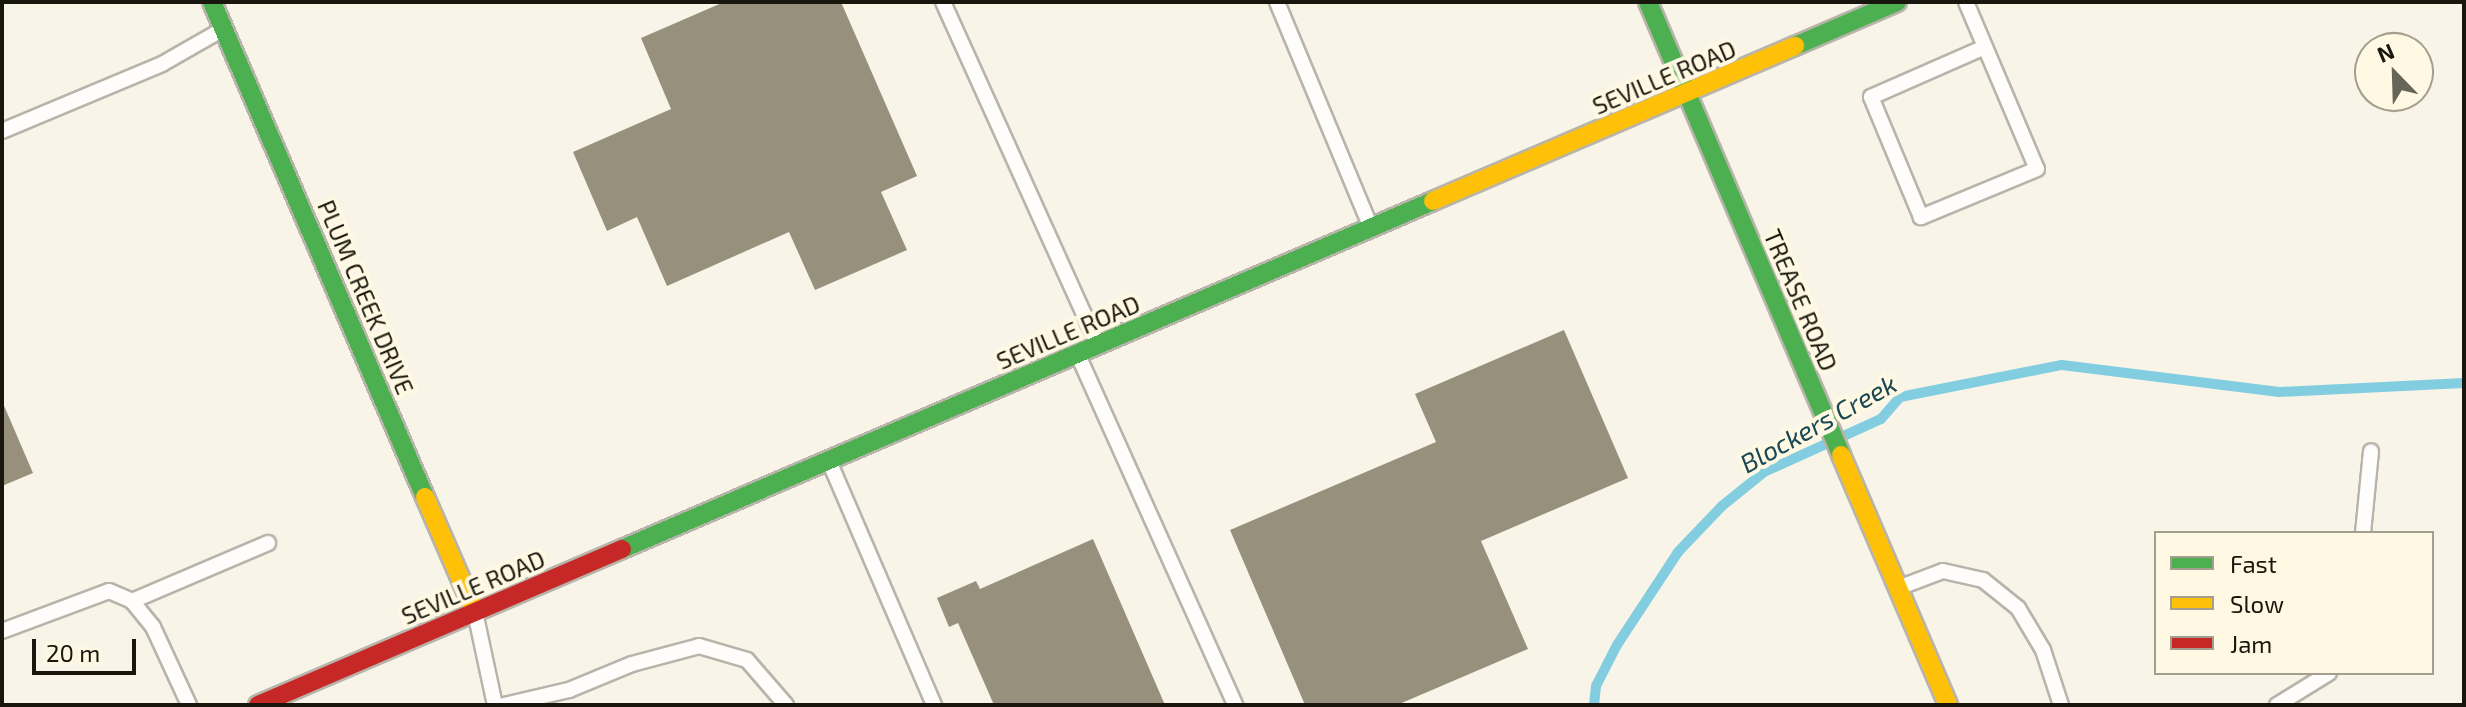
<!DOCTYPE html>
<html>
<head>
<meta charset="utf-8">
<style>
  body { margin:0 }
  #map { position:relative; width:2466px; height:707px; overflow:hidden; background:#f9f4e8; font-family:"Exo 2",sans-serif }
  div>[style] { position:absolute }
  [style*='--x'] { left:calc(var(--x)*1px); top:calc(var(--y)*1px); width:calc(var(--w)*1px); rotate:calc(var(--a)*1deg) }
  .stream>* { height:10px; margin:-5px; padding:0 5px; transform-origin:5px; border-radius:5px; background:#83cde0 }
  .building>* { inset:0; background:#97907d }
  .roads { filter:drop-shadow(2px 0 #b8b4aa) drop-shadow(-2px 0 #b8b4aa) drop-shadow(0 2px #b8b4aa) drop-shadow(0 -2px #b8b4aa) }
  .lane>* { height:14px; margin:-7px; padding:0 7px; transform-origin:7px; border-radius:7px; background:#fefdfc }
  .fast>* { height:18px; margin:-9px; padding:0 9px; transform-origin:9px; border-radius:9px; background:#4caf50 }
  .slow>* { height:18px; margin:-9px; padding:0 9px; transform-origin:9px; border-radius:9px; background:#ffc107 }
  .jam>* { height:18px; margin:-9px; padding:0 9px; transform-origin:9px; border-radius:9px; background:#c62828 }
  span { translate:-50% -50%; white-space:nowrap; text-align:center; line-height:1.15; -webkit-text-stroke:8px #fff8e2; paint-order:stroke }
  .street-label { font-size:24px; color:#19160d }
  .water-label { font-size:26px; color:#184755; font-style:italic }
  .frame { position:absolute; inset:0; border:4px solid #19160d; pointer-events:none }
  .legend { position:absolute; left:2154px; top:531px; width:280px; height:144px; box-sizing:border-box; background:#fff8e2; border:2px solid #a39e8d; margin:0; padding:10px 14px; list-style:none; font-size:24px; color:#19160d }
  .legend li { display:flex; align-items:center; gap:16px; height:40px }
  .legend b { width:40px; border:2px solid #a39e8d }
  .north { position:absolute; left:2354px; top:32px; width:80px; height:80px; box-sizing:border-box; background:#fff8e2; border:2px solid #a39e8d; border-radius:50%; rotate:337deg; font-size:22px; font-weight:700; line-height:32px; text-align:center; color:#19160d }
  .north::after { content:''; display:block; margin:auto; width:28px; height:36px; background:#67645a; clip-path:polygon(50% 0,100% 100%,50% 72%,0 100%) }
  .scale { position:absolute; left:32px; top:639px; width:104px; height:36px; box-sizing:border-box; border:4px solid #19160d; border-top:0; padding-left:10px; font-size:24px; line-height:28px; white-space:nowrap; color:#19160d; -webkit-text-stroke:6px #fff8e2; paint-order:stroke }
</style>
</head>
<body>
<div id="map">
  <div class="stream">
    <i style="--x:1594;--y:705;--w:19;--a:-84"></i>
    <i style="--x:1596;--y:686;--w:46;--a:-62.9"></i>
    <i style="--x:1617;--y:645;--w:111;--a:-56.7"></i>
    <i style="--x:1678;--y:552;--w:64;--a:-46.3"></i>
    <i style="--x:1722;--y:506;--w:54;--a:-39"></i>
    <i style="--x:1764;--y:472;--w:128;--a:-24.4"></i>
    <i style="--x:1881;--y:419;--w:29;--a:-49"></i>
    <i style="--x:1900;--y:397;--w:165;--a:-11.2"></i>
    <i style="--x:2062;--y:365;--w:219;--a:7.1"></i>
    <i style="--x:2279;--y:392;--w:185;--a:-2.8"></i>
  </div>
  <div class="building">
    <i style="clip-path:polygon(724px 2px,841px 2px,917px 176px,881px 192px,907px 250px,815px 290px,789px 232px,667px 286px,637px 217px,607px 231px,573px 152px,671px 109px,641px 38px)"></i>
    <i style="clip-path:polygon(1564px 330px,1628px 478px,1481px 541px,1528px 649px,1397px 705px,1305px 705px,1230px 530px,1436px 442px,1415px 394px)"></i>
    <i style="clip-path:polygon(2px 401px,33px 473px,2px 486px)"></i>
    <i style="clip-path:polygon(1093px 539px,1165px 705px,994px 705px,958px 623px,949px 627px,937px 598px,976px 581px,980px 589px)"></i>
  </div>
  <div class="roads">
    <div class="lane">
      <i style="--x:943;--y:2;--w:376;--a:65.7"></i>
      <i style="--x:1277;--y:2;--w:245;--a:67.4"></i>
      <i style="--x:1966;--y:2;--w:181;--a:67"></i>
      <i style="--x:2037;--y:169;--w:126;--a:157.5"></i>
      <i style="--x:1921;--y:217;--w:130;--a:-112.6"></i>
      <i style="--x:1871;--y:97;--w:124;--a:-23.7"></i>
      <i style="--x:2;--y:131;--w:173;--a:-22.7"></i>
      <i style="--x:162;--y:64;--w:70;--a:-29.8"></i>
      <i style="--x:1078;--y:355;--w:384;--a:65.8"></i>
      <i style="--x:829;--y:461;--w:266;--a:66.7"></i>
      <i style="--x:2363;--y:533;--w:82;--a:-84.4"></i>
      <i style="--x:1898;--y:588;--w:48;--a:-20.7"></i>
      <i style="--x:1943;--y:571;--w:41;--a:12.7"></i>
      <i style="--x:1983;--y:580;--w:45;--a:38.7"></i>
      <i style="--x:2018;--y:608;--w:49;--a:59.2"></i>
      <i style="--x:2043;--y:650;--w:58;--a:71.9"></i>
      <i style="--x:132;--y:601;--w:148;--a:-23.1"></i>
      <i style="--x:475;--y:612;--w:95;--a:77.9"></i>
      <i style="--x:2;--y:631;--w:114;--a:-20.5"></i>
      <i style="--x:109;--y:591;--w:25;--a:23"></i>
      <i style="--x:132;--y:601;--w:33;--a:51"></i>
      <i style="--x:153;--y:627;--w:86;--a:65.2"></i>
      <i style="--x:504;--y:705;--w:67;--a:-13"></i>
      <i style="--x:569;--y:690;--w:68;--a:-22.4"></i>
      <i style="--x:632;--y:664;--w:69;--a:-15"></i>
      <i style="--x:699;--y:646;--w:50;--a:16.3"></i>
      <i style="--x:747;--y:660;--w:60;--a:49.1"></i>
      <i style="--x:2277;--y:705;--w:61;--a:-31.6"></i>
    </div>
    <div class="fast">
      <i style="--x:212;--y:2;--w:539;--a:66.72"></i>
      <i style="--x:1648;--y:2;--w:492;--a:66.9"></i>
      <i style="--x:1795;--y:46;--w:111;--a:-23.3"></i>
      <i style="--x:622;--y:549;--w:883;--a:-23.22"></i>
    </div>
    <div class="slow">
      <i style="--x:1433;--y:201;--w:394;--a:-23.2"></i>
      <i style="--x:1841;--y:455;--w:272;--a:66.8"></i>
      <i style="--x:425;--y:497;--w:125;--a:66.5"></i>
    </div>
    <div class="jam">
      <i style="--x:258;--y:705;--w:396;--a:-23.2"></i>
    </div>
  </div>
  <div class="street-label">
    <span style="left:1664px;top:77px;rotate:-23deg">SEVILLE ROAD</span>
    <span style="left:366px;top:297px;rotate:67deg">PLUM CREEK DRIVE</span>
    <span style="left:1801px;top:300px;rotate:67deg">TREASE ROAD</span>
    <span style="left:1068px;top:332px;rotate:-23deg">SEVILLE ROAD</span>
    <span style="left:473px;top:587px;rotate:-23deg">SEVILLE ROAD</span>
  </div>
  <div class="water-label">
    <span style="left:1818px;top:423px;rotate:-29deg">Blockers Creek</span>
  </div>
  <div class="frame"></div>
  <ul class="legend">
  <li><b style="height:10px;background:#4caf50"></b>Fast</li>
  <li><b style="height:10px;background:#ffc107"></b>Slow</li>
  <li><b style="height:10px;background:#c62828"></b>Jam</li>
  </ul>
  <div class="north">N</div>
  <div class="scale">20 m</div>
</div>
</body>
</html>
